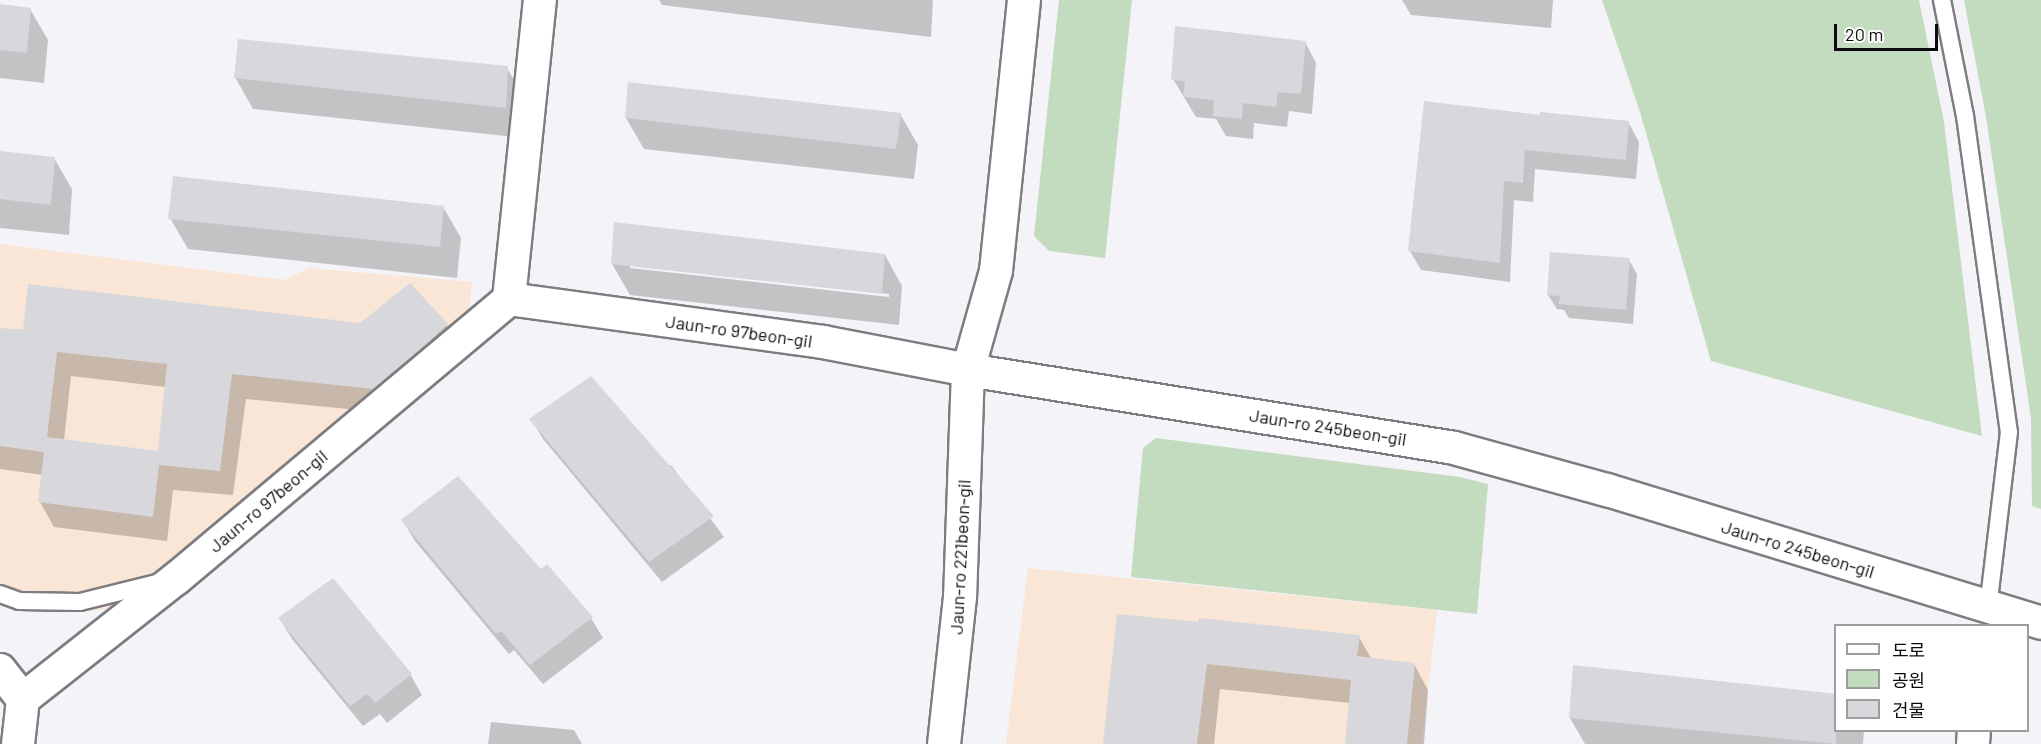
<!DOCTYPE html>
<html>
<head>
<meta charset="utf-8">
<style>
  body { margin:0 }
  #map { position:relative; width:2041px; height:744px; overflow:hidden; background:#f4f3f7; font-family:Barlow,"Noto Sans KR",sans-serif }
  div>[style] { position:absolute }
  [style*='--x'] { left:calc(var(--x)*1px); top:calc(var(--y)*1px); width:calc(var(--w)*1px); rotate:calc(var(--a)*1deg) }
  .education>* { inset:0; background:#f9e6d6 }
  .green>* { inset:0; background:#c3dbbf }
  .shadow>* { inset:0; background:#0003 }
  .building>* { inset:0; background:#d8d7dc }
  .roads { filter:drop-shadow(2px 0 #7d7c80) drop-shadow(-2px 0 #7d7c80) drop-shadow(0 2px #7d7c80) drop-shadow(0 -2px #7d7c80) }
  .service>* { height:16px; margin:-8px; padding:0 8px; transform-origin:8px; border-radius:8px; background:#fff }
  .minor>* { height:32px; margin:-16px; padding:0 16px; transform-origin:16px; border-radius:16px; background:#fff }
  span { translate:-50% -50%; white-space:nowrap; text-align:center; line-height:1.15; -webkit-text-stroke:6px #fff; paint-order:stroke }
  .street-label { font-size:18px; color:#0c0b0d }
  .legend { position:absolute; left:1834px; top:624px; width:195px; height:108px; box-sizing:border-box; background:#fff; border:2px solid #9e9d9e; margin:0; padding:8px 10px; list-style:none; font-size:18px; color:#0c0b0d }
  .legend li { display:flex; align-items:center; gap:12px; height:30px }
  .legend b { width:30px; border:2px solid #9e9d9e }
  .scale { position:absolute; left:1834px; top:24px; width:104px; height:27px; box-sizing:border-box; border:3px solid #0c0b0d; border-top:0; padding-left:8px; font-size:18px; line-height:21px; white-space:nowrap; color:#0c0b0d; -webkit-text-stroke:4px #fff; paint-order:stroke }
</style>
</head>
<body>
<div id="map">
  <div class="education">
    <i style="clip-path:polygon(0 244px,285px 280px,309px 268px,472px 282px,467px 336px,126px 605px,91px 611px,61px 607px,22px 597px,0 585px)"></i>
    <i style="clip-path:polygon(1028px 568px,1437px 610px,1422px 744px,1006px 744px)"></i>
  </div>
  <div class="green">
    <i style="clip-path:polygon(1059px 0,1132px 0,1105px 258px,1049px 251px,1034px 236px)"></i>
    <i style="clip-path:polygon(1602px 0,1919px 0,1944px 122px,1982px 436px,1711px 361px,1640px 112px)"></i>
    <i style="clip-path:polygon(1964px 0,2041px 0,2041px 509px,2032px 506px,2031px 418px,1986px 117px)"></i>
    <i style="clip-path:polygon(1156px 438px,1460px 477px,1488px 484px,1477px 614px,1131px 577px,1143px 448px)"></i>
  </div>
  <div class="shadow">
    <i style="clip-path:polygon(659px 0,933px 0,931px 37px,662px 5px)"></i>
    <i style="clip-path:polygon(1402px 0,1553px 0,1551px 28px,1411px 15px)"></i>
    <i style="clip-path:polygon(0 6px,30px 9px,48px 40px,44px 83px,0 78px)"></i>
    <i style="clip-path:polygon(1305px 42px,1316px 63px,1312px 114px,1289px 111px,1287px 127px,1254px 123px,1253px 139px,1226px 136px,1216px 119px,1196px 117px,1173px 79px)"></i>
    <i style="clip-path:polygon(507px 68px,525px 99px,523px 138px,253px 109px,235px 77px)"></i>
    <i style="clip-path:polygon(900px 114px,918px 145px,914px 179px,644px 149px,626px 118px)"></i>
    <i style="clip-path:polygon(1541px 117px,1628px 122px,1639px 142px,1636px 179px,1535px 169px,1533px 202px,1514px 200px,1510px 282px,1421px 270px,1410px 251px)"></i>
    <i style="clip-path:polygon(0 153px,54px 158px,72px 189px,69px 235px,0 228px)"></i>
    <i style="clip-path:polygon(443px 207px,461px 238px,457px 278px,188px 249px,170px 218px)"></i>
    <i style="clip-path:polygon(evenodd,885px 255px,902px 286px,899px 325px,630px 295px,612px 264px,885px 255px,630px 265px,889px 294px,889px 297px,630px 268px,630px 265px)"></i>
    <i style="clip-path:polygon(1629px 260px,1637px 274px,1633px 324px,1569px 318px,1564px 310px,1557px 309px,1548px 295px)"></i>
    <i style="clip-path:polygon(evenodd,410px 285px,447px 325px,461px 350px,389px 413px,246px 399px,233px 495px,173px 490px,167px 541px,54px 527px,40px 502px,43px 475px,0 469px,0 330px,360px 325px,410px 285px,71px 376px,166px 387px,159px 452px,64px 440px,71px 376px)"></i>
    <i style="clip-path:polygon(531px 419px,667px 468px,671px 465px,724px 537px,662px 582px,543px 439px)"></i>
    <i style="clip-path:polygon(403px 521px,540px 571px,591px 618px,603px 638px,543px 684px,514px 650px,509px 654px,415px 541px)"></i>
    <i style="clip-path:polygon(1118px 616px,1359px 637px,1372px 660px,1414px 664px,1428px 690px,1424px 744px,1346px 744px,1350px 703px,1220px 689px,1214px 744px,1104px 744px)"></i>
    <i style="clip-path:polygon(280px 619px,410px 674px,422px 695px,387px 723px,380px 714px,363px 726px,292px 639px)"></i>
    <i style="clip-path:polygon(1570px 718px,1836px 730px,1864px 730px,1863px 744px,1585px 744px)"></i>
    <i style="clip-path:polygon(491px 722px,574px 730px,582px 744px,488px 744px)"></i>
  </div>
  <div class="building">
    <i style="clip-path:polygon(0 4px,31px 8px,27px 53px,0 50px)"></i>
    <i style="clip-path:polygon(1175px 26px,1306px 41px,1301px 94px,1278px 92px,1276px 107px,1243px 103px,1242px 119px,1213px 116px,1214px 100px,1183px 97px,1185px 81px,1171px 80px)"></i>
    <i style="clip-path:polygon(238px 39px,508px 66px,506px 108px,234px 78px)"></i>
    <i style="clip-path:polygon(628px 82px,901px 113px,896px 149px,625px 118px)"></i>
    <i style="clip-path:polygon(1424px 101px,1540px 115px,1540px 112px,1629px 121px,1626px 160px,1525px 150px,1523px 183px,1504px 181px,1500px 263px,1408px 251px)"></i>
    <i style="clip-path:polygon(0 151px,55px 157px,51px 205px,0 199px)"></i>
    <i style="clip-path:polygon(173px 176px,444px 206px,440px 247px,168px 219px)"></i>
    <i style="clip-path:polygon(614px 222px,885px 254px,882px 294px,611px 264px)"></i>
    <i style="clip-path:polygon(1550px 252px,1630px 258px,1626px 310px,1559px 304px,1560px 296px,1547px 295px)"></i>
    <i style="clip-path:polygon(evenodd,410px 283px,448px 324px,421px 349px,374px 389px,232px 374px,220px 471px,159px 465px,153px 517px,38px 502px,44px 452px,0 446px,0 328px,23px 330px,28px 284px,360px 323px,410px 283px,57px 352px,167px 364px,158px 451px,47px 437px,57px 352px)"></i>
    <i style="clip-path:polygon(591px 376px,714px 516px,649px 562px,529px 419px)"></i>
    <i style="clip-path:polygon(458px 476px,541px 569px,547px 564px,593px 617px,530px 665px,501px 631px,496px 634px,401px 520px)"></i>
    <i style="clip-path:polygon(333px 578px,412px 674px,375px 703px,367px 694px,350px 706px,278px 618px)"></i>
    <i style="clip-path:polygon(1117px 614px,1199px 622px,1199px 618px,1360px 635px,1357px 656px,1415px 663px,1407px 744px,1345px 744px,1351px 680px,1207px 664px,1197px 744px,1103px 744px)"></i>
    <i style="clip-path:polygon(1573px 665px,1836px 694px,1836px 744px,1569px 718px)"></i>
  </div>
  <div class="roads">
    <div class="service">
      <i style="--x:1942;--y:0;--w:118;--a:78.8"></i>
      <i style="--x:1965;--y:116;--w:319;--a:82.1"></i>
      <i style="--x:2009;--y:432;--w:176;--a:96.8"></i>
      <i style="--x:0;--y:594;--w:20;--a:20"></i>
      <i style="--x:19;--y:601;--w:61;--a:0.9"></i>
      <i style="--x:80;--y:602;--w:83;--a:-13.9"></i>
    </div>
    <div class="minor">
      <i style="--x:1024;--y:0;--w:272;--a:95.9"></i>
      <i style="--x:996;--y:271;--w:103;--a:105.8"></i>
      <i style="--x:968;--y:370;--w:492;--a:9.1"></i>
      <i style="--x:1454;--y:448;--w:159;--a:15.4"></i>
      <i style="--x:1607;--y:490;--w:454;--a:17"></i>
      <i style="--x:509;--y:299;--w:317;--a:7.8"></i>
      <i style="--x:823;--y:342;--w:148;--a:10.9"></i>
      <i style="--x:968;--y:370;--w:227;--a:92"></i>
      <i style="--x:960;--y:597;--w:148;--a:96.2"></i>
      <i style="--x:0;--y:670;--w:37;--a:52"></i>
      <i style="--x:23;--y:699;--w:45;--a:96.3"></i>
      <i style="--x:23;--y:699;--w:196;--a:-38.2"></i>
      <i style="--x:177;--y:578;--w:434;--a:-40"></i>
      <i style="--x:509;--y:299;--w:301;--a:-84.1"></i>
      <i style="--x:1973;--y:744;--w:14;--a:-86"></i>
    </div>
  </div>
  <div class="street-label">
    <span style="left:739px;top:331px;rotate:8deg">Jaun-ro 97beon-gil</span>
    <span style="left:1328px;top:427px;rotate:9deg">Jaun-ro 245beon-gil</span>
    <span style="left:268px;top:501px;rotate:-40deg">Jaun-ro 97beon-gil</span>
    <span style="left:1798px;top:549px;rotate:17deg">Jaun-ro 245beon-gil</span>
    <span style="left:960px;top:557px;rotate:-87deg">Jaun-ro 221beon-gil</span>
  </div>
  <ul class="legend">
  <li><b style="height:8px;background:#fff"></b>도로</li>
  <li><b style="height:16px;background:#c3dbbf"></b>공원</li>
  <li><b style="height:16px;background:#d8d7dc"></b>건물</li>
  </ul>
  <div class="scale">20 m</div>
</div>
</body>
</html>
